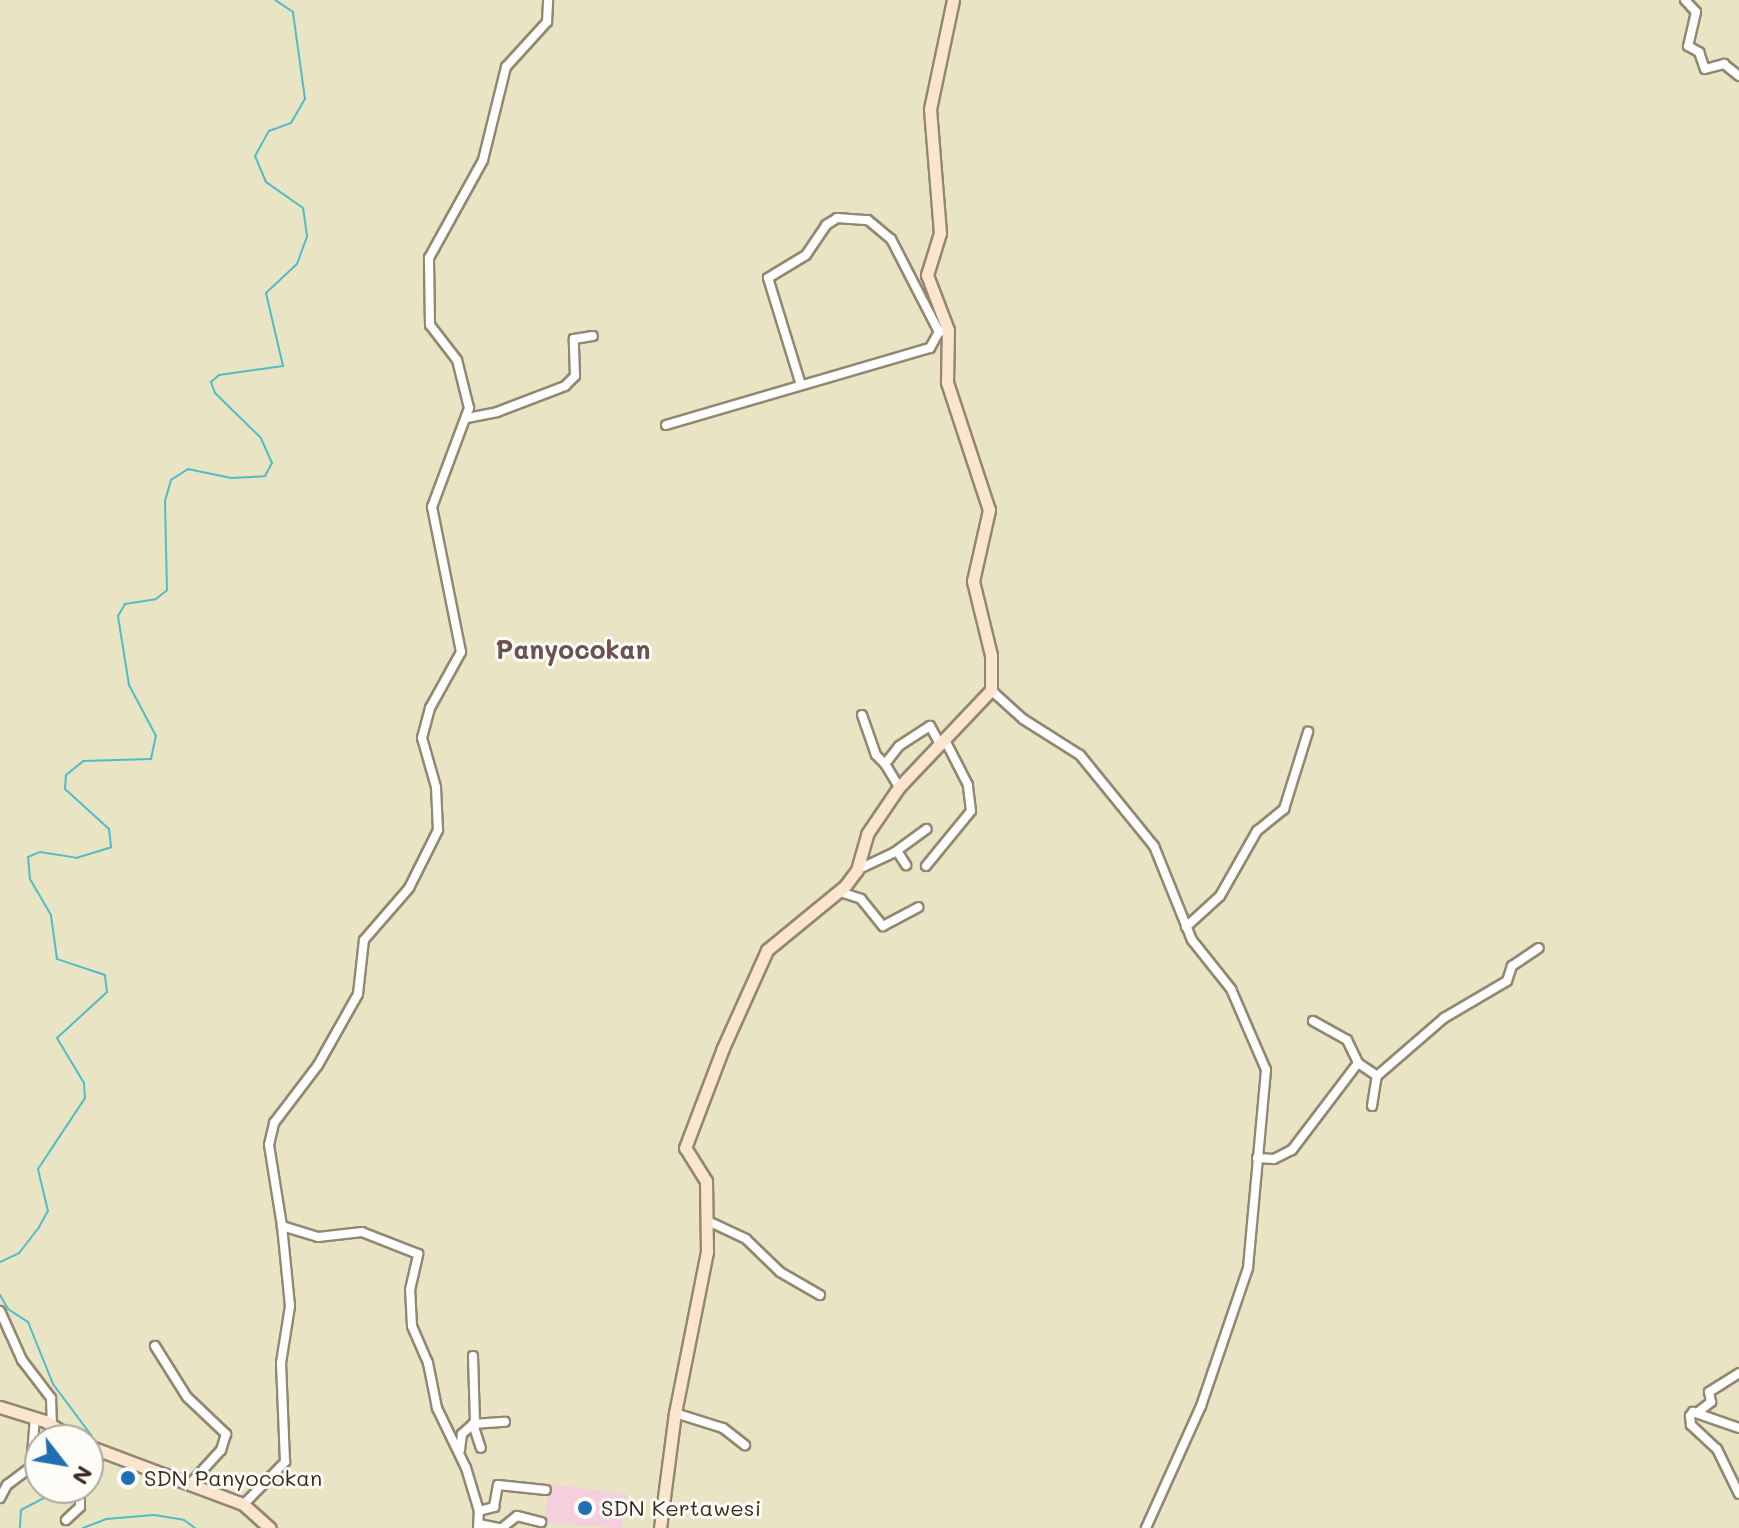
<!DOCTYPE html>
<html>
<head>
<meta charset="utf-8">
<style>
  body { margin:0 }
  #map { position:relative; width:1739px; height:1528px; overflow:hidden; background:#e9e4c4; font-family:Mali,sans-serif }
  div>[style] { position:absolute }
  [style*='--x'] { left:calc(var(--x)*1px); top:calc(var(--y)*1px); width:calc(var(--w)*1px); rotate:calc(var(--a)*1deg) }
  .built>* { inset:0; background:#f4cfdd }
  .stream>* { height:2px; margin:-1px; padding:0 1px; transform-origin:1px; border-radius:1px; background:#4fbdc8 }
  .roads { filter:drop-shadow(2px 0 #928771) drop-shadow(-2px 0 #928771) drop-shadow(0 2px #928771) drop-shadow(0 -2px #928771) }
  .street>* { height:8px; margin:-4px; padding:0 4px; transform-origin:4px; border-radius:4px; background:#fff }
  .secondary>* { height:11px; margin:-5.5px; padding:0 5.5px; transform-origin:5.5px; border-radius:5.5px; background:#fce5cf }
  .dots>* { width:22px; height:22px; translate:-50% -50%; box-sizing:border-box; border:4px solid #fdfcf7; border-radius:50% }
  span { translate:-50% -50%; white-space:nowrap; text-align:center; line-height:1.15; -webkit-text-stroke:6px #fdfcf7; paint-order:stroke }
  .poi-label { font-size:22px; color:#3b2a1e }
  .left { translate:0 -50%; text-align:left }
  .quarter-label { font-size:26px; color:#6c5150; font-weight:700 }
  .north { position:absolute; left:24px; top:1424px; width:80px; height:80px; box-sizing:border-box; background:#fdfcf7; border:2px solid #afa8a0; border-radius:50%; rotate:121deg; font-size:22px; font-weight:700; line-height:32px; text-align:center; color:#3b2a1e }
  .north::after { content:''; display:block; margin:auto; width:28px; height:36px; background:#1f6fb2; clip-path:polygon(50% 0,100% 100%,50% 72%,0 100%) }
</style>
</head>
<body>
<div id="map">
  <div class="built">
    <i style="clip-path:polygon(550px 1484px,626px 1494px,621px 1528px,544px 1523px)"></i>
  </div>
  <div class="stream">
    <i style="--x:0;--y:1262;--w:21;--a:-25"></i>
    <i style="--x:19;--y:1253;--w:33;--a:-52"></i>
    <i style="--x:39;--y:1227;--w:18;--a:-61"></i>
    <i style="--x:48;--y:1211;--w:43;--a:-103.4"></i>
    <i style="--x:38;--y:1169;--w:85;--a:-56.5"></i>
    <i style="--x:85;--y:1098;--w:15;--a:-94"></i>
    <i style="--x:84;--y:1083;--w:52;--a:-121"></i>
    <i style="--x:57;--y:1038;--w:68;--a:-42.6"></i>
    <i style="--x:107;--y:992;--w:17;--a:-97"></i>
    <i style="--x:105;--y:975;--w:51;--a:-161.6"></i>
    <i style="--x:57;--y:959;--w:44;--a:-97.8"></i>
    <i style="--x:51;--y:915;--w:42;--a:-120.3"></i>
    <i style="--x:30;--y:879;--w:22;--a:-95"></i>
    <i style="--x:28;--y:857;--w:13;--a:-23"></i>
    <i style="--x:40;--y:852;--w:36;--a:9"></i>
    <i style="--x:76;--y:858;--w:37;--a:-17"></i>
    <i style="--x:111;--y:847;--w:18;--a:-96"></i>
    <i style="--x:109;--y:829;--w:59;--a:-137.7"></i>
    <i style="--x:65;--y:789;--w:14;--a:-86"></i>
    <i style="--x:66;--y:775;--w:22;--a:-39"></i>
    <i style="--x:83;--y:761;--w:68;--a:-1.7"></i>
    <i style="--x:151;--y:759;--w:24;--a:-78"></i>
    <i style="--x:156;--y:736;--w:58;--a:-117.9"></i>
    <i style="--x:129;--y:685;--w:70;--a:-99.1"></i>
    <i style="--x:118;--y:616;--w:14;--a:-60"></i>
    <i style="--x:125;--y:604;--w:31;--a:-9"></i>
    <i style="--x:156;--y:599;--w:14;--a:-39"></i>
    <i style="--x:167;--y:590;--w:89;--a:-91.3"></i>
    <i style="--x:165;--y:501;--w:22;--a:-74"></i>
    <i style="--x:171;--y:480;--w:20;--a:-33"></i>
    <i style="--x:188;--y:469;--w:44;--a:11.8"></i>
    <i style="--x:231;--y:478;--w:34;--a:-3"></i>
    <i style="--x:265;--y:476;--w:15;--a:-62"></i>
    <i style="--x:272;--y:463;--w:27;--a:-114"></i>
    <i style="--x:261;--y:438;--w:64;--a:-135.6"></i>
    <i style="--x:215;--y:393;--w:12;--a:-110"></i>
    <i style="--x:211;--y:382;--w:11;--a:-41"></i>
    <i style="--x:219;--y:375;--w:65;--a:-8"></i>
    <i style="--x:283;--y:366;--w:75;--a:-103.1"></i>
    <i style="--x:266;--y:293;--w:42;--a:-43.1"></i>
    <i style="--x:297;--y:264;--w:30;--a:-70"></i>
    <i style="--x:307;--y:236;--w:28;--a:-98"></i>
    <i style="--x:303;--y:208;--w:45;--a:-144.9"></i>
    <i style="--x:266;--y:182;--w:28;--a:-113"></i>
    <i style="--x:255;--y:156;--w:29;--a:-61"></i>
    <i style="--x:269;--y:131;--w:23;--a:-20"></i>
    <i style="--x:291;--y:123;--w:28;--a:-60"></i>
    <i style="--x:305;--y:99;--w:88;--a:-97.9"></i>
    <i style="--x:293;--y:12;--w:22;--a:-146"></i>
    <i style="--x:0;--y:1295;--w:16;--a:60"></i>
    <i style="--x:8;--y:1309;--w:24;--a:33"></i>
    <i style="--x:28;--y:1322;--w:67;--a:68"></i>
    <i style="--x:53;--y:1384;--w:64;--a:53.3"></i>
    <i style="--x:91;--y:1435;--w:8;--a:97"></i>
    <i style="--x:88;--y:1465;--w:15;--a:-82"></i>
    <i style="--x:20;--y:1528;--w:18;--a:-87"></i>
    <i style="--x:21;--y:1510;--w:47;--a:-27.6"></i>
    <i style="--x:83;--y:1528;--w:25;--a:-21"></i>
    <i style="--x:106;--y:1519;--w:48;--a:-4.8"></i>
    <i style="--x:154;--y:1515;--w:30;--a:9"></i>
    <i style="--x:184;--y:1520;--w:14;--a:36"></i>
  </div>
  <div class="roads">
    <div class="street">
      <i style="--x:1685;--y:0;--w:16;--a:47"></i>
      <i style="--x:1696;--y:12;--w:35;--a:103"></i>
      <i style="--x:1688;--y:46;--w:13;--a:29"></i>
      <i style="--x:1699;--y:52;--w:18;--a:71"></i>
      <i style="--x:1705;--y:69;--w:20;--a:-15"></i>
      <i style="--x:1724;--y:64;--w:19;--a:39"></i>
      <i style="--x:801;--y:385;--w:112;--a:-107.1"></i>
      <i style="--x:768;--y:278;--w:44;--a:-31.2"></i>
      <i style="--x:806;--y:255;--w:36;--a:-56"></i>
      <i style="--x:826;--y:225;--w:13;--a:-32"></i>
      <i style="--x:837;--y:218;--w:31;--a:4"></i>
      <i style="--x:868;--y:220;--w:30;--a:40"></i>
      <i style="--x:891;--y:239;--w:105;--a:62.7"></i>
      <i style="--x:939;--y:332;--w:9;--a:-13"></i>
      <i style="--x:467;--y:418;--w:31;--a:-11"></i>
      <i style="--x:497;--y:412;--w:73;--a:-20.9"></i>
      <i style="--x:565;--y:386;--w:14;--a:-45"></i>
      <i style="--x:575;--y:376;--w:37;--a:-92"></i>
      <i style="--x:574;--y:339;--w:19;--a:-9"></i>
      <i style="--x:666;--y:425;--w:275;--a:-16.3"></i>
      <i style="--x:930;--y:348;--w:18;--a:-61"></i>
      <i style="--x:991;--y:690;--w:43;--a:42.2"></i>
      <i style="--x:1023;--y:719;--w:67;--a:32.3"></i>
      <i style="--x:1080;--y:755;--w:117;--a:50.9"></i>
      <i style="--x:1154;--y:846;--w:101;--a:68"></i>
      <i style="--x:1192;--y:940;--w:63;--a:51.5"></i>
      <i style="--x:1231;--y:989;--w:88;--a:66.6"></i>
      <i style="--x:1266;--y:1070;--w:199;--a:95.2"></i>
      <i style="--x:1248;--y:1268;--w:146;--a:108.8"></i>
      <i style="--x:1201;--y:1406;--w:134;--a:114.3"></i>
      <i style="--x:862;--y:715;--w:42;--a:70.7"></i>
      <i style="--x:876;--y:755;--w:13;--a:45"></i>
      <i style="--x:899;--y:787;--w:27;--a:-121"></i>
      <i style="--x:885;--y:764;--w:23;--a:-52"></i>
      <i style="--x:899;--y:746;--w:37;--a:-33"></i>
      <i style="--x:930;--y:726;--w:23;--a:61"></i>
      <i style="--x:897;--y:851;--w:17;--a:57"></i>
      <i style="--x:926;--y:866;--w:71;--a:-50.7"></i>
      <i style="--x:971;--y:811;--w:26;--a:-97"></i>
      <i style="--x:968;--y:785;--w:48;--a:-117.1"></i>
      <i style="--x:857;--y:870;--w:42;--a:-25.3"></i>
      <i style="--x:895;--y:852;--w:39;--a:-36"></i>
      <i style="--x:840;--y:892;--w:22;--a:18"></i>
      <i style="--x:861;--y:899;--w:35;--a:51"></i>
      <i style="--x:883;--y:926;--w:40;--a:-28"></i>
      <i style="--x:1186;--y:927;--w:46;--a:-42.4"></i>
      <i style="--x:1220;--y:896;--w:75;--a:-60.4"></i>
      <i style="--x:1257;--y:831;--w:35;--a:-39"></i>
      <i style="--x:1284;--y:809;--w:81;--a:-72.7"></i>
      <i style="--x:1313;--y:1021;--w:39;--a:29"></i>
      <i style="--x:1347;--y:1040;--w:25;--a:64"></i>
      <i style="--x:1372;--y:1106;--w:30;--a:-81"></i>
      <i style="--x:1257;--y:1158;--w:17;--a:3"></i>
      <i style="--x:1274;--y:1159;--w:20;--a:-27"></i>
      <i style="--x:1292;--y:1150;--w:109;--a:-52.8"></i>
      <i style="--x:1358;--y:1063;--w:23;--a:34"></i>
      <i style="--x:1377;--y:1076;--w:89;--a:-40.9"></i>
      <i style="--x:1444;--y:1018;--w:73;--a:-30.4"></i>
      <i style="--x:1507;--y:981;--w:16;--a:-72"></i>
      <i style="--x:1512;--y:966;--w:32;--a:-34"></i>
      <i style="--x:708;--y:1221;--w:42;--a:25.3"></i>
      <i style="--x:746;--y:1239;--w:47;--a:44.1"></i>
      <i style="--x:780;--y:1272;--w:46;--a:29.9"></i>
      <i style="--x:0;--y:1311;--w:54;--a:65.8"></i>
      <i style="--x:22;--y:1360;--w:48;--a:52.7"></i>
      <i style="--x:51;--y:1398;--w:27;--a:88"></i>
      <i style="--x:155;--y:1346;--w:60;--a:57.9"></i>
      <i style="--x:187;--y:1397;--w:54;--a:43.5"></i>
      <i style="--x:226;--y:1434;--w:17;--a:107"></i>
      <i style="--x:221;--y:1450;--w:45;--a:132.3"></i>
      <i style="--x:473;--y:1356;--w:67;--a:88.3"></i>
      <i style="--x:675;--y:1413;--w:50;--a:17.4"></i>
      <i style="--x:723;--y:1428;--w:28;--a:38"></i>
      <i style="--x:1697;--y:1413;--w:18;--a:-38"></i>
      <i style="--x:1711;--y:1402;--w:10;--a:-101"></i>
      <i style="--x:1709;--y:1392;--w:36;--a:-32"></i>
      <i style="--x:473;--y:1424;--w:25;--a:72"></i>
      <i style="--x:1739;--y:1428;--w:49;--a:-160.8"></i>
      <i style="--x:1693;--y:1412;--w:5;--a:127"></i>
      <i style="--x:1690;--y:1416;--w:9;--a:84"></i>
      <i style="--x:1691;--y:1425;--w:35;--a:43"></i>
      <i style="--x:1717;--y:1449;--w:50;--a:63.9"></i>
      <i style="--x:460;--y:1450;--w:16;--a:-83"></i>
      <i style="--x:462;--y:1434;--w:15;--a:-42"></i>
      <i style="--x:473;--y:1424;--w:32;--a:-4"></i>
      <i style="--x:88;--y:1478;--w:31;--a:-63"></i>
      <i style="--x:0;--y:1498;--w:15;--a:-62"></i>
      <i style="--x:7;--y:1485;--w:30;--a:-37"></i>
      <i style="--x:31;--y:1467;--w:50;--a:-85.4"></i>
      <i style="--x:244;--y:1504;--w:59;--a:-45.7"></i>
      <i style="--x:285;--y:1462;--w:99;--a:-92.3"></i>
      <i style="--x:281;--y:1363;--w:58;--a:-81"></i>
      <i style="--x:290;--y:1306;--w:80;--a:-95.7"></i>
      <i style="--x:479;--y:1511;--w:16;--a:-15"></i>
      <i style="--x:494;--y:1507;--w:22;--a:-80"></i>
      <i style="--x:498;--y:1485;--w:48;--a:5.9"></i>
      <i style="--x:66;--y:1520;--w:19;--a:-43"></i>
      <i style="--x:80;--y:1507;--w:19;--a:-90"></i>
      <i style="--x:479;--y:1524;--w:20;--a:11"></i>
      <i style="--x:478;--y:1528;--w:17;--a:-87"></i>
      <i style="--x:479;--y:1511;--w:45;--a:-106.8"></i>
      <i style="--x:466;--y:1468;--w:67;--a:-115.8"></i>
      <i style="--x:437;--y:1408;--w:46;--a:-101.3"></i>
      <i style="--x:428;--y:1363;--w:40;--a:-113.4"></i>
      <i style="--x:412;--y:1326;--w:36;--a:-93"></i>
      <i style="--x:410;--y:1290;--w:37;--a:-77"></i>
      <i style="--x:418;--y:1254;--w:60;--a:-158.6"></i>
      <i style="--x:362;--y:1232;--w:44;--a:173.5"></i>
      <i style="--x:318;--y:1237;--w:38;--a:-163"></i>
      <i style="--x:282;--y:1226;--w:82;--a:-99.1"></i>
      <i style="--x:269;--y:1145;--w:23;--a:-77"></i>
      <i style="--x:274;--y:1123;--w:73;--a:-52.8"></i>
      <i style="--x:318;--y:1065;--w:81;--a:-60.6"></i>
      <i style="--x:358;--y:994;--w:54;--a:-83.7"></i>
      <i style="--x:364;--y:940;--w:69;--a:-49.1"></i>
      <i style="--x:409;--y:888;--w:65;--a:-63.4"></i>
      <i style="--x:438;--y:830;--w:43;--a:-92.7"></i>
      <i style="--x:436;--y:787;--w:51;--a:-105.9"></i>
      <i style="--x:422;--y:738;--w:31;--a:-75"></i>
      <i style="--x:430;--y:708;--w:64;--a:-61"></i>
      <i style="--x:461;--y:652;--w:148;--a:-101.3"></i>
      <i style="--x:432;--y:507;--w:106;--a:-69.5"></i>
      <i style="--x:469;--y:408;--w:49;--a:-104"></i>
      <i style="--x:457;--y:360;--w:44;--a:-127.6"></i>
      <i style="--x:430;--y:325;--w:67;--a:-90.9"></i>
      <i style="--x:429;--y:258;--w:112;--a:-61.1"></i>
      <i style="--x:483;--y:160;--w:96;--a:-76.1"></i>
      <i style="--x:506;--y:67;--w:61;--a:-47.7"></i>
      <i style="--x:547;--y:22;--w:22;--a:-87"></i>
      <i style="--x:502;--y:1528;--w:19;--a:-39"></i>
      <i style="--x:517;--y:1516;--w:25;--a:14"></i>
    </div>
    <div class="secondary">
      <i style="--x:0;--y:1407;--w:47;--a:17.3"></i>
      <i style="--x:45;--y:1421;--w:36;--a:32"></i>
      <i style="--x:88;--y:1446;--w:165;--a:20.5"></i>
      <i style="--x:243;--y:1504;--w:36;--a:42"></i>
      <i style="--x:660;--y:1528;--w:116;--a:-82.6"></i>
      <i style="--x:675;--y:1413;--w:164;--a:-78.8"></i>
      <i style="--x:707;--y:1252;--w:71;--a:-90.8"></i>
      <i style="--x:706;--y:1181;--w:39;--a:-122"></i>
      <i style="--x:685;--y:1148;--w:107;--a:-69.2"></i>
      <i style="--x:723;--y:1048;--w:107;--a:-65.8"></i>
      <i style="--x:767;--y:950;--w:101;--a:-39.4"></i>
      <i style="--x:845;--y:886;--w:20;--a:-53"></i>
      <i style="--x:857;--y:870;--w:37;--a:-74"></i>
      <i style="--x:867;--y:834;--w:57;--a:-55.8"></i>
      <i style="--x:899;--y:787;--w:134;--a:-46.5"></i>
      <i style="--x:991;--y:690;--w:35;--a:-90"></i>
      <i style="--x:991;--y:655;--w:76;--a:-103.7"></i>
      <i style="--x:973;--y:581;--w:73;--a:-77.3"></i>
      <i style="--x:989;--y:510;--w:135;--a:-108.2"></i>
      <i style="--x:947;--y:382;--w:52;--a:-88.9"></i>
      <i style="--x:948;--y:330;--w:59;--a:-110.9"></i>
      <i style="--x:927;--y:275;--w:44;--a:-72.8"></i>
      <i style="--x:940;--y:233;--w:124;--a:-94.6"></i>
      <i style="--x:930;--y:109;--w:111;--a:-78.1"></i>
    </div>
  </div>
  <div class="dots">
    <i style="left:128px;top:1478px;background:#1f6fb2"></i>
    <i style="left:585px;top:1508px;background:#1f6fb2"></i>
  </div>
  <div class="poi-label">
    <span class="left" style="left:144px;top:1478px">SDN Panyocokan</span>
    <span class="left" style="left:601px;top:1508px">SDN Kertawesi</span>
  </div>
  <div class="quarter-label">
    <span style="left:573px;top:650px">Panyocokan</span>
  </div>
  <div class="north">N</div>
</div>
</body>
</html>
